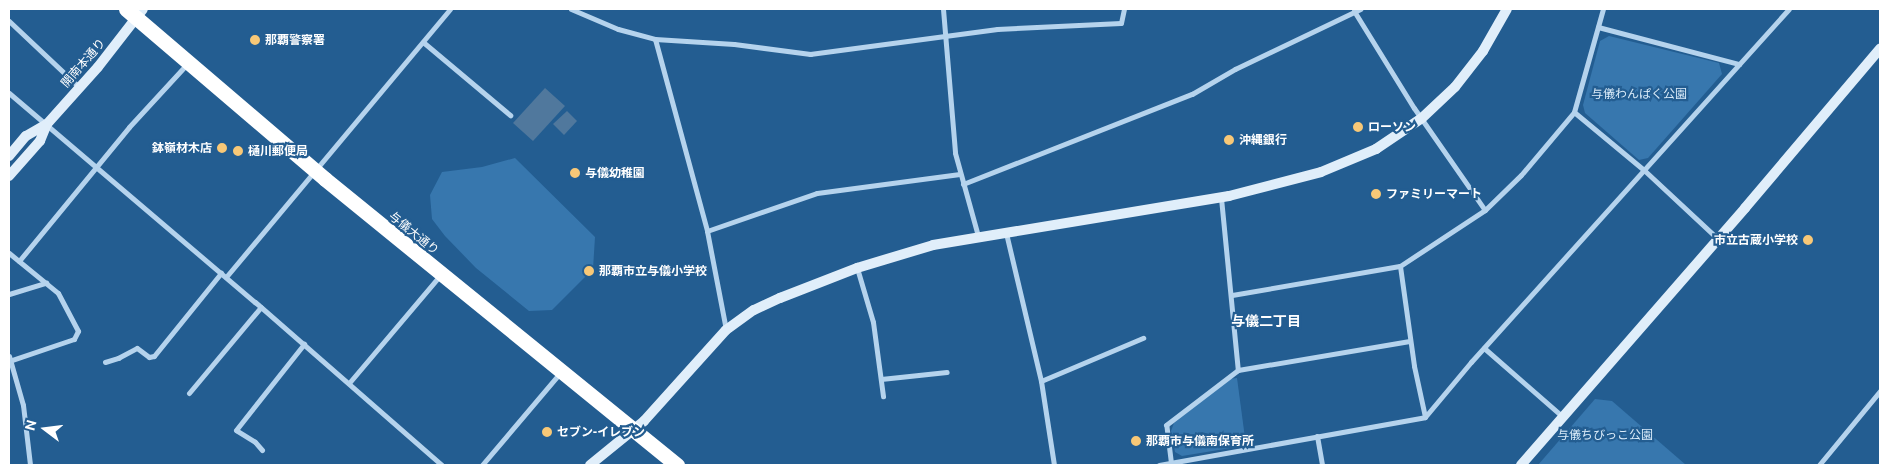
<!DOCTYPE html>
<html>
<head>
<meta charset="utf-8">
<style>
  body { margin:0 }
  #map { position:relative; width:1889px; height:474px; overflow:hidden; background:#235d91; font-family:Ubuntu,"Noto Sans JP",sans-serif }
  div>[style] { position:absolute }
  [style*='--x'] { left:calc(var(--x)*1px); top:calc(var(--y)*1px); width:calc(var(--w)*1px); rotate:calc(var(--a)*1deg) }
  .green>* { inset:0; background:#3777ae }
  .water>* { inset:0; background:#50789d }
  .street>* { height:5px; margin:-2.5px; padding:0 2.5px; transform-origin:2.5px; border-radius:2.5px; background:#b5d3ed }
  .secondary>* { height:10px; margin:-5px; padding:0 5px; transform-origin:5px; border-radius:5px; background:#e0eefa }
  .highway>* { height:15px; margin:-7.5px; padding:0 7.5px; transform-origin:7.5px; border-radius:7.5px; background:#fff }
  .dots>* { width:14px; height:14px; translate:-50% -50%; box-sizing:border-box; border:2px solid #235d91; border-radius:50% }
  span { translate:-50% -50%; white-space:nowrap; text-align:center; line-height:1.15; -webkit-text-stroke:4.5px #235d91; paint-order:stroke }
  .poi-label { font-size:12px; color:#fff; font-weight:700 }
  .left { translate:0 -50%; text-align:left }
  .right { translate:-100% -50%; text-align:right }
  .street-label { font-size:12px; color:#fff }
  .park-label { font-size:12px; color:#daebf9 }
  .neighbourhood-label { font-size:14px; color:#fff; font-weight:700 }
  .frame { position:absolute; inset:0; border:10px solid #fff; pointer-events:none }
  .north { position:absolute; left:20px; top:404px; width:50px; height:50px; -webkit-text-stroke:4px #235d91; paint-order:stroke; rotate:285deg; font-size:14px; font-weight:700; line-height:20px; text-align:center; color:#fff }
  .north::after { content:''; display:block; margin:auto; width:18px; height:22px; background:#fff; clip-path:polygon(50% 0,100% 100%,50% 72%,0 100%) }
</style>
</head>
<body>
<div id="map">
  <div class="green">
    <i style="clip-path:polygon(1609px 36px,1719px 63px,1722px 74px,1648px 158px,1639px 160px,1585px 113px,1583px 105px,1600px 41px)"></i>
    <i style="clip-path:polygon(515px 158px,595px 237px,593px 269px,552px 310px,529px 311px,476px 268px,445px 236px,432px 219px,430px 195px,442px 172px,482px 167px)"></i>
    <i style="clip-path:polygon(1237px 378px,1245px 438px,1243px 446px,1182px 456px,1175px 452px,1171px 431px,1174px 423px,1229px 379px)"></i>
    <i style="clip-path:polygon(1595px 399px,1612px 401px,1686px 465px,1538px 465px)"></i>
  </div>
  <div class="water">
    <i style="clip-path:polygon(545px 88px,565px 106px,533px 141px,513px 123px)"></i>
    <i style="clip-path:polygon(567px 111px,577px 121px,564px 135px,553px 124px)"></i>
  </div>
  <div class="street">
    <i style="--x:571;--y:9;--w:51;--a:23.1"></i>
    <i style="--x:618;--y:29;--w:38;--a:15"></i>
    <i style="--x:655;--y:39;--w:79;--a:3.6"></i>
    <i style="--x:734;--y:44;--w:77;--a:7.5"></i>
    <i style="--x:810;--y:54;--w:189;--a:-7.6"></i>
    <i style="--x:997;--y:29;--w:124;--a:-2.8"></i>
    <i style="--x:1121;--y:23;--w:14;--a:-78"></i>
    <i style="--x:943;--y:9;--w:144;--a:85.2"></i>
    <i style="--x:955;--y:153;--w:86;--a:74.5"></i>
    <i style="--x:1354;--y:11;--w:114;--a:58.3"></i>
    <i style="--x:1414;--y:108;--w:124;--a:55.2"></i>
    <i style="--x:9;--y:21;--w:96;--a:43.3"></i>
    <i style="--x:1598;--y:27;--w:146;--a:14.7"></i>
    <i style="--x:655;--y:39;--w:199;--a:74.8"></i>
    <i style="--x:707;--y:231;--w:101;--a:79.1"></i>
    <i style="--x:423;--y:42;--w:114;--a:40"></i>
    <i style="--x:9;--y:93;--w:323;--a:40.4"></i>
    <i style="--x:255;--y:302;--w:248;--a:41.1"></i>
    <i style="--x:1574;--y:112;--w:92;--a:39.7"></i>
    <i style="--x:1645;--y:171;--w:100;--a:43"></i>
    <i style="--x:963;--y:184;--w:246;--a:-21.5"></i>
    <i style="--x:1192;--y:94;--w:50;--a:-30.2"></i>
    <i style="--x:1235;--y:69;--w:139;--a:-25.6"></i>
    <i style="--x:1221;--y:198;--w:173;--a:84.4"></i>
    <i style="--x:707;--y:231;--w:116;--a:-19.1"></i>
    <i style="--x:817;--y:193;--w:144;--a:-7.6"></i>
    <i style="--x:1006;--y:233;--w:152;--a:76.7"></i>
    <i style="--x:1041;--y:381;--w:85;--a:81.2"></i>
    <i style="--x:9;--y:253;--w:63;--a:39.2"></i>
    <i style="--x:58;--y:293;--w:43;--a:62.2"></i>
    <i style="--x:78;--y:331;--w:9;--a:117"></i>
    <i style="--x:74;--y:339;--w:69;--a:161.3"></i>
    <i style="--x:19;--y:261;--w:173;--a:-50.6"></i>
    <i style="--x:129;--y:127;--w:86;--a:-47.4"></i>
    <i style="--x:1400;--y:266;--w:101;--a:82"></i>
    <i style="--x:1414;--y:366;--w:52;--a:77.8"></i>
    <i style="--x:857;--y:268;--w:56;--a:73.5"></i>
    <i style="--x:873;--y:322;--w:75;--a:82.3"></i>
    <i style="--x:226;--y:277;--w:349;--a:-50.1"></i>
    <i style="--x:9;--y:294;--w:39;--a:-17"></i>
    <i style="--x:1232;--y:295;--w:170;--a:-9.8"></i>
    <i style="--x:1400;--y:266;--w:102;--a:-33.4"></i>
    <i style="--x:1485;--y:210;--w:50;--a:-44.2"></i>
    <i style="--x:1521;--y:175;--w:82;--a:-49.9"></i>
    <i style="--x:1574;--y:112;--w:107;--a:-74.3"></i>
    <i style="--x:1484;--y:348;--w:105;--a:41.1"></i>
    <i style="--x:9;--y:356;--w:51;--a:74.1"></i>
    <i style="--x:23;--y:405;--w:60;--a:83.3"></i>
    <i style="--x:105;--y:362;--w:14;--a:-17"></i>
    <i style="--x:118;--y:358;--w:21;--a:-28"></i>
    <i style="--x:137;--y:348;--w:15;--a:37"></i>
    <i style="--x:149;--y:357;--w:5;--a:-11"></i>
    <i style="--x:154;--y:356;--w:107;--a:-51.1"></i>
    <i style="--x:881;--y:379;--w:66;--a:-6.1"></i>
    <i style="--x:1041;--y:381;--w:111;--a:-22.9"></i>
    <i style="--x:349;--y:383;--w:143;--a:-49.8"></i>
    <i style="--x:189;--y:393;--w:112;--a:-50.1"></i>
    <i style="--x:1317;--y:436;--w:29;--a:80"></i>
    <i style="--x:262;--y:450;--w:11;--a:-131"></i>
    <i style="--x:255;--y:442;--w:22;--a:-148"></i>
    <i style="--x:236;--y:430;--w:110;--a:-51.7"></i>
    <i style="--x:1171;--y:463;--w:38;--a:-97"></i>
    <i style="--x:1166;--y:425;--w:91;--a:-37.4"></i>
    <i style="--x:1238;--y:370;--w:174;--a:-9.6"></i>
    <i style="--x:482;--y:465;--w:122;--a:-49.7"></i>
    <i style="--x:1159;--y:465;--w:270;--a:-10.2"></i>
    <i style="--x:1425;--y:417;--w:72;--a:-50.1"></i>
    <i style="--x:1471;--y:362;--w:475;--a:-48"></i>
    <i style="--x:1819;--y:465;--w:96;--a:-50.5"></i>
  </div>
  <div class="secondary">
    <i style="--x:9;--y:156;--w:26;--a:-50"></i>
    <i style="--x:26;--y:136;--w:24;--a:-30"></i>
    <i style="--x:47;--y:124;--w:76;--a:-48.2"></i>
    <i style="--x:98;--y:67;--w:73;--a:-52.2"></i>
    <i style="--x:9;--y:176;--w:47;--a:-48.5"></i>
    <i style="--x:40;--y:141;--w:18;--a:-68"></i>
    <i style="--x:590;--y:465;--w:70;--a:-39.2"></i>
    <i style="--x:644;--y:421;--w:122;--a:-48"></i>
    <i style="--x:726;--y:330;--w:34;--a:-36"></i>
    <i style="--x:754;--y:310;--w:29;--a:-25"></i>
    <i style="--x:780;--y:298;--w:83;--a:-21.3"></i>
    <i style="--x:857;--y:268;--w:79;--a:-16.8"></i>
    <i style="--x:933;--y:245;--w:300;--a:-9.4"></i>
    <i style="--x:1229;--y:196;--w:95;--a:-14.6"></i>
    <i style="--x:1321;--y:172;--w:60;--a:-22.7"></i>
    <i style="--x:1376;--y:149;--w:55;--a:-34"></i>
    <i style="--x:1422;--y:118;--w:45;--a:-43.2"></i>
    <i style="--x:1455;--y:87;--w:46;--a:-52.1"></i>
    <i style="--x:1483;--y:51;--w:48;--a:-60.3"></i>
    <i style="--x:1521;--y:465;--w:341;--a:-48.9"></i>
    <i style="--x:1745;--y:208;--w:209;--a:-49.7"></i>
  </div>
  <div class="highway">
    <i style="--x:126;--y:9;--w:262;--a:40.5"></i>
    <i style="--x:325;--y:179;--w:454;--a:39.1"></i>
  </div>
  <div class="dots">
    <i style="left:255px;top:40px;background:#f8c877"></i>
    <i style="left:1358px;top:127px;background:#f8c877"></i>
    <i style="left:1229px;top:140px;background:#f8c877"></i>
    <i style="left:222px;top:148px;background:#f8c877"></i>
    <i style="left:238px;top:151px;background:#f8c877"></i>
    <i style="left:575px;top:173px;background:#f8c877"></i>
    <i style="left:1376px;top:194px;background:#f8c877"></i>
    <i style="left:1808px;top:240px;background:#f8c877"></i>
    <i style="left:589px;top:271px;background:#f8c877"></i>
    <i style="left:547px;top:432px;background:#f8c877"></i>
    <i style="left:1136px;top:441px;background:#f8c877"></i>
  </div>
  <div class="poi-label">
    <span class="left" style="left:265px;top:40px">那覇警察署</span>
    <span class="left" style="left:1368px;top:127px">ローソン</span>
    <span class="left" style="left:1239px;top:140px">沖縄銀行</span>
    <span class="right" style="left:212px;top:148px">鉢嶺材木店</span>
    <span class="left" style="left:248px;top:151px">樋川郵便局</span>
    <span class="left" style="left:585px;top:173px">与儀幼稚園</span>
    <span class="left" style="left:1386px;top:194px">ファミリーマート</span>
    <span class="right" style="left:1798px;top:240px">市立古蔵小学校</span>
    <span class="left" style="left:599px;top:271px">那覇市立与儀小学校</span>
    <span class="left" style="left:557px;top:432px">セブン-イレブン</span>
    <span class="left" style="left:1146px;top:441px">那覇市与儀南保育所</span>
  </div>
  <div class="street-label">
    <span style="left:83px;top:63px;rotate:-49deg">開南本通り</span>
    <span style="left:414px;top:233px;rotate:39deg">与儀大通り</span>
  </div>
  <div class="park-label">
    <span style="left:1639px;top:94px">与儀わんぱく公園</span>
    <span style="left:1605px;top:435px">与儀ちびっこ公園</span>
  </div>
  <div class="neighbourhood-label">
    <span style="left:1266px;top:321px">与儀二丁目</span>
  </div>
  <div class="frame"></div>
  <div class="north">N</div>
</div>
</body>
</html>
